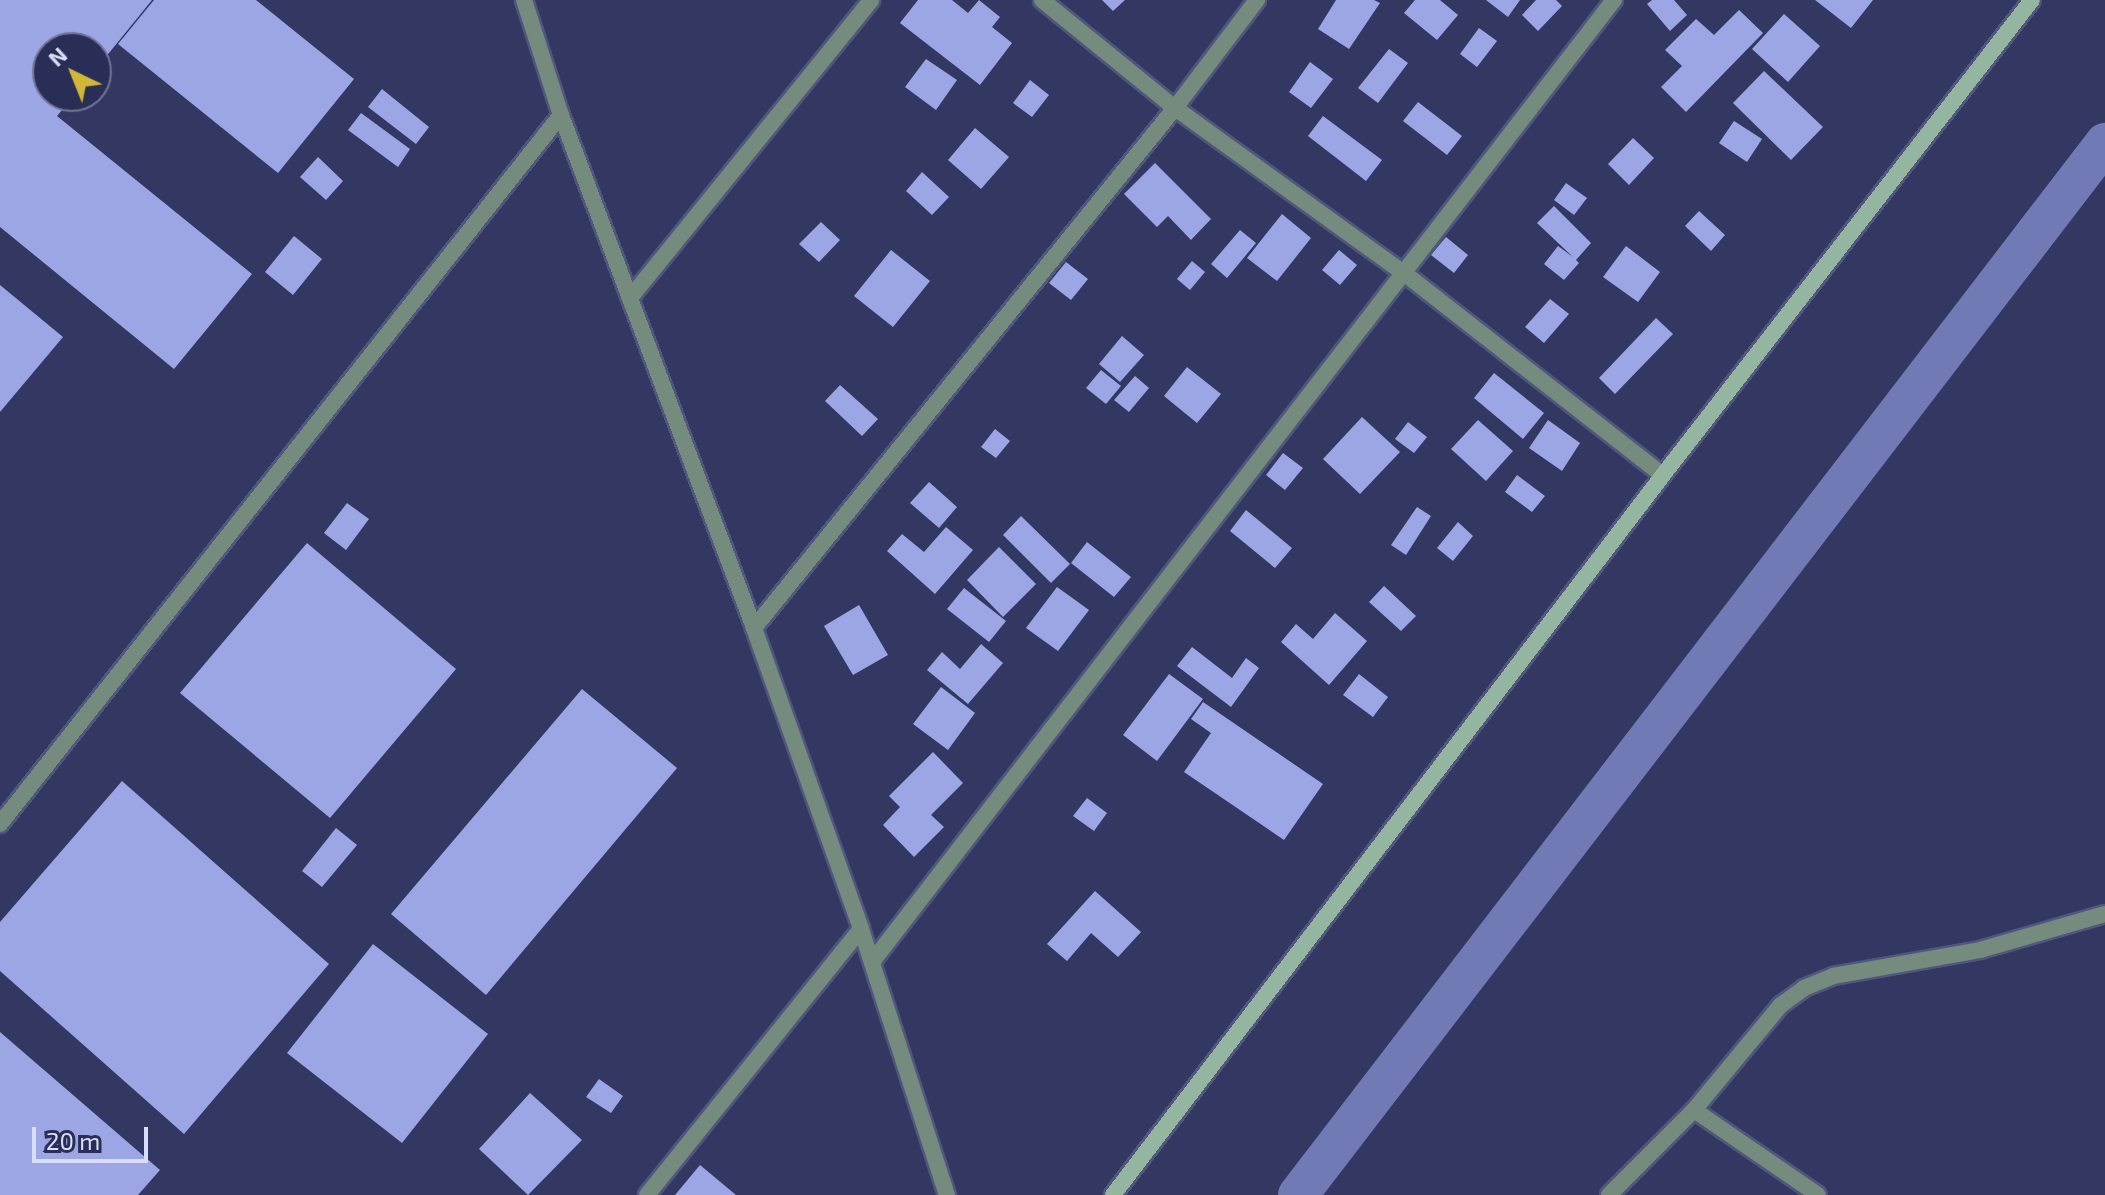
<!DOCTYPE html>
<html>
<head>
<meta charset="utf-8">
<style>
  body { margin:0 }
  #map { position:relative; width:2105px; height:1195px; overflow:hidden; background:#333862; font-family:"Exo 2",sans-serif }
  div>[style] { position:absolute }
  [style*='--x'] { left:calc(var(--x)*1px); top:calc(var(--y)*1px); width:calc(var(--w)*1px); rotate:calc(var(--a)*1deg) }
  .canal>* { height:40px; margin:-20px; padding:0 20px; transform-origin:20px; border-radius:20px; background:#717ab5 }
  .building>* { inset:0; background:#9ca6e4 }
  .roads { filter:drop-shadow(2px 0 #51567d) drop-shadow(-2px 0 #51567d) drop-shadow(0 2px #51567d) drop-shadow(0 -2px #51567d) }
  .street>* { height:16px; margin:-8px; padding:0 8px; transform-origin:8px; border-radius:8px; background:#758b7d }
  .secondary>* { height:16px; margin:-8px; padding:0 8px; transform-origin:8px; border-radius:8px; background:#94b6a0 }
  span { translate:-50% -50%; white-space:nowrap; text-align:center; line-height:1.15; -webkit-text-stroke:8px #292e56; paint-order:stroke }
  .north { position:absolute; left:32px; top:32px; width:80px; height:80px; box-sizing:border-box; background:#292e56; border:2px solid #6f7497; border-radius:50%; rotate:317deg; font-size:22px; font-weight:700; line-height:32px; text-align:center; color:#d9def8 }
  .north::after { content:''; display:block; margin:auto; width:28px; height:36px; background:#d2b736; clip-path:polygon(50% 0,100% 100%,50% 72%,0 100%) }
  .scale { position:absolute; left:32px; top:1127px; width:116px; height:36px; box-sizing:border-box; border:4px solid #d9def8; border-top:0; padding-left:10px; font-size:24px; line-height:28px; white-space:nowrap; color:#d9def8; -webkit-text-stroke:6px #292e56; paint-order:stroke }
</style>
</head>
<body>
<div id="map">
  <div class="canal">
    <i style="--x:1298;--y:1195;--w:1326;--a:-52.51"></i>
  </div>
  <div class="building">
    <i style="clip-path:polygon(0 0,152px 0,96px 69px,96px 48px,48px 48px,48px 96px,74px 96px,57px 116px,252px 274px,174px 369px,0 227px)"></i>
    <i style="clip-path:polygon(154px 0,256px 0,354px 79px,278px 173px,118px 44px)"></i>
    <i style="clip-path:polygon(918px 0,952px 0,968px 13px,979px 0,1000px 17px,992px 27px,1012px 43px,980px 85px,900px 23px)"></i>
    <i style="clip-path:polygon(1102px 0,1125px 0,1113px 11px)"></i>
    <i style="clip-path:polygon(1336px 0,1374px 0,1380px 3px,1349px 49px,1318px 29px)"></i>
    <i style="clip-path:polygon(1415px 0,1440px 0,1458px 15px,1437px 40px,1404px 13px)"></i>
    <i style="clip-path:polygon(1486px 0,1520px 0,1508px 17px)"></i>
    <i style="clip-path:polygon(1536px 0,1556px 0,1562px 6px,1538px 31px,1522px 15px)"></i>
    <i style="clip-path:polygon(1652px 0,1674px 0,1687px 15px,1670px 31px,1647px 4px)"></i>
    <i style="clip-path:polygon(1815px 0,1873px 0,1851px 28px)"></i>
    <i style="clip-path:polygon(1739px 10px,1763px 33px,1686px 112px,1661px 87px,1682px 66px,1665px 50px,1696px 19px,1714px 35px)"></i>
    <i style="clip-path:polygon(1784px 14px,1820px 46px,1788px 82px,1752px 49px)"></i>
    <i style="clip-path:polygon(1479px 28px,1497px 41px,1477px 67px,1460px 54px)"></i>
    <i style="clip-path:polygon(1389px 49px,1408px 63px,1378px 103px,1358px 88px)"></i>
    <i style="clip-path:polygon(926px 59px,957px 80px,936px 110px,905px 87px)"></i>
    <i style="clip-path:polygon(1310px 62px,1333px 79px,1311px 108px,1289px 92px)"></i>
    <i style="clip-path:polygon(1764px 71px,1823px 127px,1791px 160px,1733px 103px)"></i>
    <i style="clip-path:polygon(1030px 80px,1049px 95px,1032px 117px,1013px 103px)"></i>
    <i style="clip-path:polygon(382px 89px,429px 127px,416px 144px,368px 107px)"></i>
    <i style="clip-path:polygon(1418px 102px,1462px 136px,1447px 155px,1403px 121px)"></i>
    <i style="clip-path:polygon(361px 113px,410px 149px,398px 167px,348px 130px)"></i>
    <i style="clip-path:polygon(1323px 116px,1382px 160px,1366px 181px,1308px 136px)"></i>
    <i style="clip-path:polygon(1734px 121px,1762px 139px,1747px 162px,1719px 143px)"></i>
    <i style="clip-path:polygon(975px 128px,1009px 157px,981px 189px,948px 160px)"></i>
    <i style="clip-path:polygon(1633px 138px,1654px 158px,1629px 185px,1608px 164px)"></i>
    <i style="clip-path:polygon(318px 157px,343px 181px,326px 200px,300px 177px)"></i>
    <i style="clip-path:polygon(1155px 163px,1211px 219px,1191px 240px,1168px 216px,1157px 227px,1124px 194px)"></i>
    <i style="clip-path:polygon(922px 172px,949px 197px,932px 215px,906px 191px)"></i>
    <i style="clip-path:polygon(1566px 183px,1587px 198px,1574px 215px,1554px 200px)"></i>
    <i style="clip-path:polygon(1554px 206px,1591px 243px,1576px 260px,1579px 263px,1564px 280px,1544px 264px,1558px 246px,1573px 257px,1537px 223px)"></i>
    <i style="clip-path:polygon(1699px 211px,1725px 235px,1711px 251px,1685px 226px)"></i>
    <i style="clip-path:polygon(1282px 214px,1311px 238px,1277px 281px,1247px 258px)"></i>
    <i style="clip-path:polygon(821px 222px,840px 240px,819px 262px,799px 244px)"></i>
    <i style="clip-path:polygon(1240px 230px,1256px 243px,1227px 278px,1211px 264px)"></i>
    <i style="clip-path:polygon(294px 236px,322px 259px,293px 295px,265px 272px)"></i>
    <i style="clip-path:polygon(1446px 237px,1468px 255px,1454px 273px,1431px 255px)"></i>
    <i style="clip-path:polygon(1626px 246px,1660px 272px,1638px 302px,1603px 277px)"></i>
    <i style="clip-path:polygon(891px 250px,930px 281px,893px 327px,854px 296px)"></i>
    <i style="clip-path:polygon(1339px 250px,1357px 265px,1340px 285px,1322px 270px)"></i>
    <i style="clip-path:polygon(1192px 261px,1205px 272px,1190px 290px,1177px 279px)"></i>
    <i style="clip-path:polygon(1066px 262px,1088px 279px,1071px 300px,1049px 283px)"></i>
    <i style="clip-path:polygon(0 285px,63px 337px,0 412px)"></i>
    <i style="clip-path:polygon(1550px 299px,1569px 314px,1544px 343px,1525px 327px)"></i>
    <i style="clip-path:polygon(1656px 318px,1673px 334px,1615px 394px,1599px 378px)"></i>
    <i style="clip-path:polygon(1122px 336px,1144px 355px,1120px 382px,1099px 364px)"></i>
    <i style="clip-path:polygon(1187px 367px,1221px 394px,1197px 423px,1164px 396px)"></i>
    <i style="clip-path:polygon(1101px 370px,1121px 386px,1106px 404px,1086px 388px)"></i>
    <i style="clip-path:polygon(1494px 373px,1544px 413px,1523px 439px,1474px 398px)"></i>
    <i style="clip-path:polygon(1135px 376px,1149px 388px,1129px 412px,1114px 400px)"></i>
    <i style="clip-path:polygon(840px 385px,878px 419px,862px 436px,825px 401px)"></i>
    <i style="clip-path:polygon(1362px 417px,1400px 452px,1360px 494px,1323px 459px)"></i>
    <i style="clip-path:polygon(1478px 420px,1513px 451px,1486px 481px,1451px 449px)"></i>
    <i style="clip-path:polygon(1548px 420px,1580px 443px,1562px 471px,1529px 448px)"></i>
    <i style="clip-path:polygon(1408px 422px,1427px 437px,1414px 453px,1395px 439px)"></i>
    <i style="clip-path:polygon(995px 429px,1010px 441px,996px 458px,981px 447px)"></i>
    <i style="clip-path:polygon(1283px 453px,1303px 468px,1285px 490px,1266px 475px)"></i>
    <i style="clip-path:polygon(1517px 475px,1545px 496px,1532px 512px,1505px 492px)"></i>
    <i style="clip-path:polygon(929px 482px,957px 507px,939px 528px,910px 503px)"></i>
    <i style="clip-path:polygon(347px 503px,369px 519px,346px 550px,324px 533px)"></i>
    <i style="clip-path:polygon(1417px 507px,1431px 516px,1406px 555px,1391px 545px)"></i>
    <i style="clip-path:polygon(1246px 510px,1292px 548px,1275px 568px,1230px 531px)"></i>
    <i style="clip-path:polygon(1021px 516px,1070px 564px,1051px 583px,1003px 535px)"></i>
    <i style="clip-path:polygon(1458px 522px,1473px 536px,1453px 561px,1437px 548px)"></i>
    <i style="clip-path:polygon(946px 527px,973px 550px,935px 594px,887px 551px,902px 534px,924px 552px)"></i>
    <i style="clip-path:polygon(1087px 542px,1131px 577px,1114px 597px,1071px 563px)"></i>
    <i style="clip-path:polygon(307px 543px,456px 669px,330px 818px,180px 693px)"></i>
    <i style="clip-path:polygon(999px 547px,1036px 584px,1003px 617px,967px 580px)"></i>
    <i style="clip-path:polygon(1384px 586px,1416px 616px,1401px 631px,1369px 602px)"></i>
    <i style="clip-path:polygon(1057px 587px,1089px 610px,1058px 651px,1026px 628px)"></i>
    <i style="clip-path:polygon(964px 588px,1006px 621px,989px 642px,947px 609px)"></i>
    <i style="clip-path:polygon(859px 605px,888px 655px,853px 675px,824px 626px)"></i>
    <i style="clip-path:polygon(1335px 613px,1367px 641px,1329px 685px,1281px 642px,1296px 624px,1313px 639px)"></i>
    <i style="clip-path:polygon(981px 644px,1003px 663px,968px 704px,927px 670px,942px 652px,960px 669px)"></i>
    <i style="clip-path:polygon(1192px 647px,1232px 678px,1246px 658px,1259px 668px,1231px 707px,1177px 666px)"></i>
    <i style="clip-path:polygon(1169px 674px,1203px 699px,1157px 761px,1123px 735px)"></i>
    <i style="clip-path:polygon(1359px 674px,1388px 697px,1373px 717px,1343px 695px)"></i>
    <i style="clip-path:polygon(941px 687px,975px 713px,948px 750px,913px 724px)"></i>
    <i style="clip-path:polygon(582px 689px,677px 768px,486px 995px,391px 914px)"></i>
    <i style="clip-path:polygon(1203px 702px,1323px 784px,1284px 840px,1184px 772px,1211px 733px,1191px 719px)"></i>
    <i style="clip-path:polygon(933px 752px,963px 783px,931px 815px,944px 827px,914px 857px,883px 825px,900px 807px,889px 796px)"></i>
    <i style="clip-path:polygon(122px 781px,329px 964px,184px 1134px,0 971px,0 922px)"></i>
    <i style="clip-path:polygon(1087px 798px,1107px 813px,1094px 831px,1073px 816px)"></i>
    <i style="clip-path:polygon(336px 828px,357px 845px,322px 887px,302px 871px)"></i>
    <i style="clip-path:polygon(1095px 891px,1141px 932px,1118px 957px,1091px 933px,1067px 961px,1047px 944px)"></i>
    <i style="clip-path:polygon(373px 944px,488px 1034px,402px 1143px,287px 1053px)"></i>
    <i style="clip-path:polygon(0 1032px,160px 1170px,138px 1195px,0 1195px)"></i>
    <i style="clip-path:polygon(599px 1079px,623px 1096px,611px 1113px,586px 1097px)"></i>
    <i style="clip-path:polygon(530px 1093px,582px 1140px,528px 1195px,479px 1149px)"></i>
    <i style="clip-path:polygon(700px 1165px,736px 1195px,675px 1195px)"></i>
  </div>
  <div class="roads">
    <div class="street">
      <i style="--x:524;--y:0;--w:121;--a:72.2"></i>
      <i style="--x:561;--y:115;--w:548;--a:69.38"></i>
      <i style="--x:754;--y:628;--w:319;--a:70.4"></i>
      <i style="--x:861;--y:929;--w:280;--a:72.1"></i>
      <i style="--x:1042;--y:0;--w:171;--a:39.1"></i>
      <i style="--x:1175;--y:108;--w:282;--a:35.8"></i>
      <i style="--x:1404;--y:273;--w:328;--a:38"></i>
      <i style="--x:630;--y:298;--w:383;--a:-51"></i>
      <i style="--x:754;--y:628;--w:669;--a:-51.01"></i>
      <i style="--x:1175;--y:108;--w:136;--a:-52.8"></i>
      <i style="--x:0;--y:824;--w:904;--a:-51.65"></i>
      <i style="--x:872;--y:962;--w:1215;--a:-52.36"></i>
      <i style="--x:1694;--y:1110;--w:150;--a:34.4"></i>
      <i style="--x:647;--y:1195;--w:341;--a:-51.2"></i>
      <i style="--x:1609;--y:1195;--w:120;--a:-45"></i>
      <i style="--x:1694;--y:1110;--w:136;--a:-50.4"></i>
      <i style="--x:1781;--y:1005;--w:29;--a:-36"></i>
      <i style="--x:1804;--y:988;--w:31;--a:-22"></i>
      <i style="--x:1833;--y:976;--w:149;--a:-10"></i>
      <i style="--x:1980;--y:950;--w:130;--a:-16.1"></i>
    </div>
    <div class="secondary">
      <i style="--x:1113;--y:1195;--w:906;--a:-52.62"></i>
      <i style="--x:1663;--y:475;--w:601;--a:-52.16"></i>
    </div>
  </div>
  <div class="north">N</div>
  <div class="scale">20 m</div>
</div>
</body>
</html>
